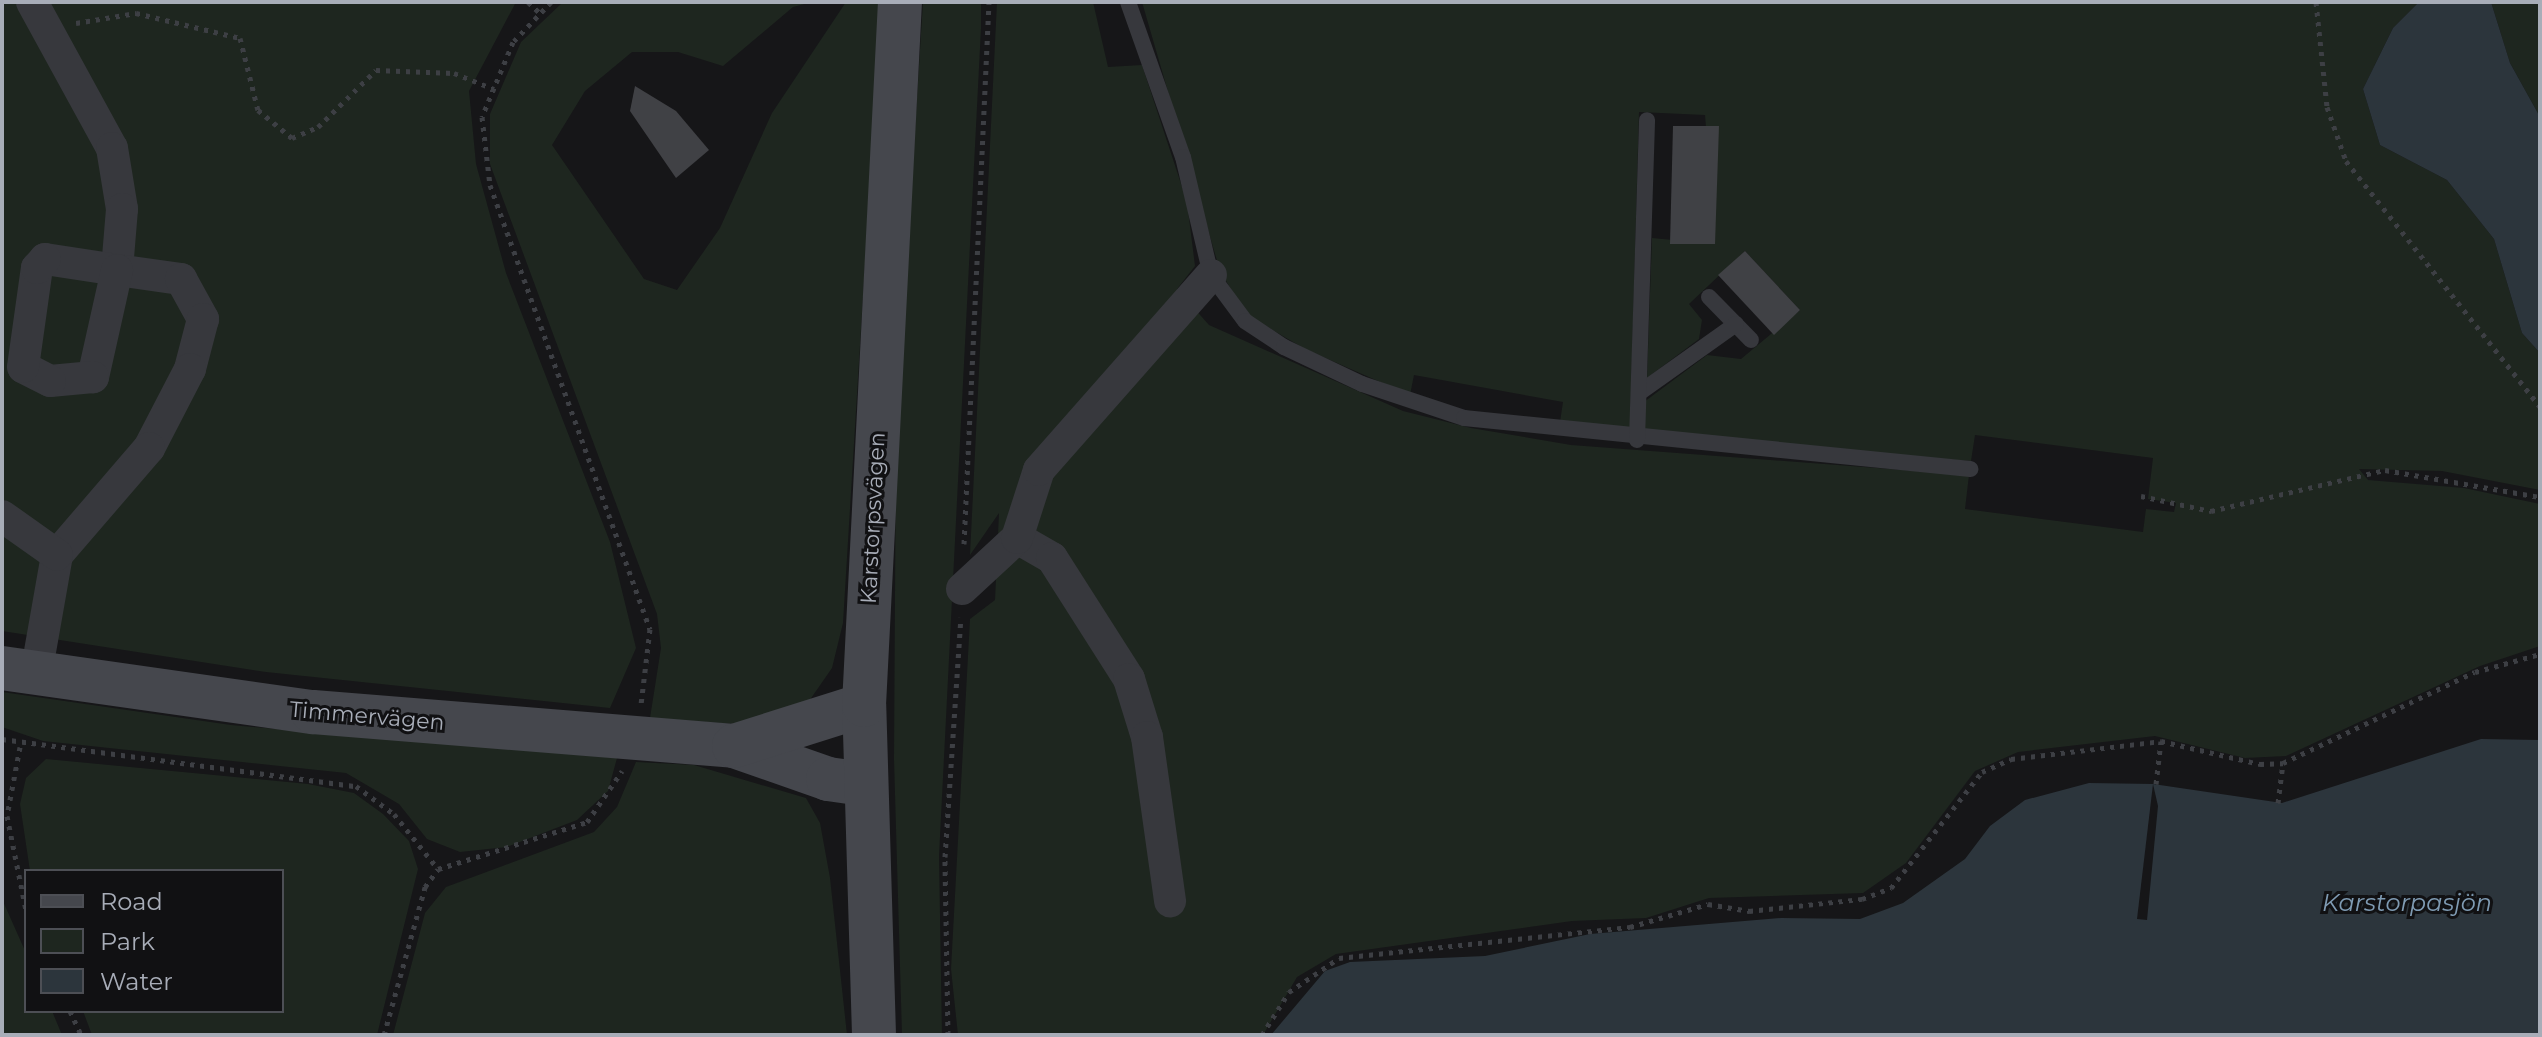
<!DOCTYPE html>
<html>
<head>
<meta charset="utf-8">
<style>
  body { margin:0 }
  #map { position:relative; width:2542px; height:1037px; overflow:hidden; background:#161618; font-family:Montserrat,sans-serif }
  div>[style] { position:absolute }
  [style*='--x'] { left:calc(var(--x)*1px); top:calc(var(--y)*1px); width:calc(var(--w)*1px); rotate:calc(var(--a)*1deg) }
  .green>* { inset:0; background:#1e261f }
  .water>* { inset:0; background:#2c353c }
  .pier>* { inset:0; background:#161618 }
  .building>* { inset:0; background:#404145 }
  .path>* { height:5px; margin-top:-2.5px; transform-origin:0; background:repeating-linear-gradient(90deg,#3d3f44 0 4px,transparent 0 10px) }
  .lane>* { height:16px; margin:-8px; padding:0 8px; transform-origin:8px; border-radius:8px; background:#37383d }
  .street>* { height:32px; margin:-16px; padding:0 16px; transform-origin:16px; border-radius:16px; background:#37383d }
  .secondary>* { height:44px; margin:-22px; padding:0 22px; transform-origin:22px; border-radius:22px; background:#45474d }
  span { translate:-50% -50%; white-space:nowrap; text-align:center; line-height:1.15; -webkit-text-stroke:6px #111113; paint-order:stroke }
  .street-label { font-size:22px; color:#a8adb8 }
  .water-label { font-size:24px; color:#7f9bb3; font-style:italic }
  .frame { position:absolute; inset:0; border:4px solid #a8adb8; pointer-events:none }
  .legend { position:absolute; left:24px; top:869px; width:260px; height:144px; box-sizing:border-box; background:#111113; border:2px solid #4d4f55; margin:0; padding:10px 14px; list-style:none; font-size:24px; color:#a8adb8 }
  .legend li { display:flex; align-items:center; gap:16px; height:40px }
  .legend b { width:40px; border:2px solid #4d4f55 }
</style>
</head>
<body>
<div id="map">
  <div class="green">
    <i style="clip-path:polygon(2px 2px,516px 2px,469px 91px,476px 164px,506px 273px,610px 542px,636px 648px,610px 708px,266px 672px,2px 631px)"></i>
    <i style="clip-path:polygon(563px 2px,812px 2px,793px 7px,723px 66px,678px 52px,632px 52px,585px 91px,552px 145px,644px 279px,677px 290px,720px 228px,772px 113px,846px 2px,881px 2px,843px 623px,832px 668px,807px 704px,734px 724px,650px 718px,661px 648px,657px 614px,490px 164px,490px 114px,521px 42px)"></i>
    <i style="clip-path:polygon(923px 2px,981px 2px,981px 28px,939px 856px,942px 1035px,902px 1035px,894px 759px,896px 433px)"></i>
    <i style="clip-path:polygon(997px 2px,1093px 2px,1108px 67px,1142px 65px,1187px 202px,1195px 266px,1177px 289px,1209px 325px,1403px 411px,1471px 428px,1571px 445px,1969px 475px,1965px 509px,2143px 532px,2146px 509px,2174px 512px,2176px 503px,2148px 499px,2153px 458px,1975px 435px,1971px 461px,1642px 437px,1644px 402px,1707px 355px,1741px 359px,1800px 310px,1745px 251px,1689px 304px,1702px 320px,1699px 339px,1647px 378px,1652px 238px,1715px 244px,1705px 115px,1639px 112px,1630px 428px,1560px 422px,1563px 402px,1414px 375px,1410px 395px,1305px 349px,1247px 315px,1220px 271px,1142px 2px,2419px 2px,2393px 28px,2363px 89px,2380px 145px,2447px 180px,2494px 239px,2522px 333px,2540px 353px,2540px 490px,2442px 471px,2359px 469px,2368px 480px,2464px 488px,2540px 504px,2540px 646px,2480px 666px,2286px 756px,2245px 758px,2155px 736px,2018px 752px,1975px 771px,1906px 863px,1863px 893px,1709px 898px,1646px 918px,1572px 921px,1336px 954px,1297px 977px,1263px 1035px,958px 1035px,951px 969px,970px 619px,995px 600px,999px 513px,970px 555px)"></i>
    <i style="clip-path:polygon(2491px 2px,2540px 2px,2540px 117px,2510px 63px)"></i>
    <i style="clip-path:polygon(2px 692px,231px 725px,617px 758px,608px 791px,577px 820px,507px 847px,460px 852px,427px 839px,399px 804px,346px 773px,43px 741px,2px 727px)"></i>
    <i style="clip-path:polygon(46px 759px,308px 784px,354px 793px,383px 814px,409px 841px,418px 869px,377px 1035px,92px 1035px,83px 1011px,282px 1011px,282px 871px,30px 871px,20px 804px,26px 778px)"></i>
    <i style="clip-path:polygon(636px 762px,694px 765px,806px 798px,820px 823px,830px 878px,847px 1035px,393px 1035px,425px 913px,446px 887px,594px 832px,617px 807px)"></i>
    <i style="clip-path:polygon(2px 899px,26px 953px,26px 1011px,52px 1011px,62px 1035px,2px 1035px)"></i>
  </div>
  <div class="water">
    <i style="clip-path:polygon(2419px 2px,2491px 2px,2510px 63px,2540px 117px,2540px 353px,2522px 333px,2494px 239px,2447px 180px,2380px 145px,2363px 89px,2393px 28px)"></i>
    <i style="clip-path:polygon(2481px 739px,2540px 740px,2540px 1035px,1271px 1035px,1325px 971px,1350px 962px,1485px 956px,1590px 934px,1781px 918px,1860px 919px,1903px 903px,1965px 859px,1990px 826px,2025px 800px,2089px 783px,2153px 784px,2282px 803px)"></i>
  </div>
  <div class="pier">
    <i style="clip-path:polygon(2153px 784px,2158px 806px,2147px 920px,2137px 919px)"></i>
  </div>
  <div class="building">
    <i style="clip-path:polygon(635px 86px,676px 111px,709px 150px,676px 178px,630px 111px)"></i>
    <i style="clip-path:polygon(1673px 126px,1719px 126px,1715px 244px,1670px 244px)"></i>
    <i style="clip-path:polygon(1745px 251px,1800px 310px,1774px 335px,1718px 275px)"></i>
  </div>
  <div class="path">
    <i style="--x:528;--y:2;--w:16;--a:43"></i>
    <i style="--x:551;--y:2;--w:55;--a:133.5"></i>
    <i style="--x:513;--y:42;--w:81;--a:112.5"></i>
    <i style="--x:482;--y:117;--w:68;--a:83.3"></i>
    <i style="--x:490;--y:185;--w:472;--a:70.2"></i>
    <i style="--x:650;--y:629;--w:76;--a:96.8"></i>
    <i style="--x:2316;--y:2;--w:106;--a:84"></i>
    <i style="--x:2327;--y:107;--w:57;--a:70.6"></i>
    <i style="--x:2346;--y:161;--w:313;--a:51.7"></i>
    <i style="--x:76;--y:23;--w:61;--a:-9.5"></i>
    <i style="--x:136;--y:13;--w:107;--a:13.5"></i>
    <i style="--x:240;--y:38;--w:74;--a:76"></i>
    <i style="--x:258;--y:110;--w:44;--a:39.5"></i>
    <i style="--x:292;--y:138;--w:28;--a:-23"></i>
    <i style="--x:318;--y:127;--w:81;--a:-44.5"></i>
    <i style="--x:376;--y:70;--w:78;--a:2.2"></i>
    <i style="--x:454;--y:73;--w:43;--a:21.8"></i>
    <i style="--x:2141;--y:496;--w:72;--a:12.1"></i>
    <i style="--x:2211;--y:511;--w:179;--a:-13.3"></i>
    <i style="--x:2385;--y:470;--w:157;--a:9.9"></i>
    <i style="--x:964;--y:544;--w:543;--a:-87.36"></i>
    <i style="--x:2;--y:739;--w:357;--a:7.6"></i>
    <i style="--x:356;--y:786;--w:47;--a:36.4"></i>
    <i style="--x:394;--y:814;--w:70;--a:51.3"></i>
    <i style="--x:20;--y:747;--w:70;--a:100.7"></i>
    <i style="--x:7;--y:816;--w:96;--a:78.6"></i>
    <i style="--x:2156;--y:784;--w:43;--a:-83.4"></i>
    <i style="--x:2278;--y:803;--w:40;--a:-82.9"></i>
    <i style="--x:70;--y:1011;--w:26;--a:65"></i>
    <i style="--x:384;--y:1035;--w:154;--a:-74.5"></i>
    <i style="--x:425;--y:887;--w:22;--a:-54"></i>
    <i style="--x:438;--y:869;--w:156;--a:-17.5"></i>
    <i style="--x:587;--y:822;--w:62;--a:-55.5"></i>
    <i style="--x:948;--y:1035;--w:178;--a:-91"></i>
    <i style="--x:945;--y:857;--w:240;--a:-86.2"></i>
    <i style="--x:1262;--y:1035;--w:51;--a:-57.9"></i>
    <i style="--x:1289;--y:992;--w:60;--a:-34.2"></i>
    <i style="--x:1339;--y:958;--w:293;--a:-6.1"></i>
    <i style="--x:1630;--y:927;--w:81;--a:-16.4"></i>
    <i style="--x:1708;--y:904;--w:42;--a:9.7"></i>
    <i style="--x:1749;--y:911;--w:114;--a:-6.1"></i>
    <i style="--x:1862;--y:899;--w:31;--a:-21"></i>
    <i style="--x:1891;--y:888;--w:147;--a:-51.9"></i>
    <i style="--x:1982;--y:772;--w:32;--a:-24"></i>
    <i style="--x:2011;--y:759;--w:151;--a:-6.8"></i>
    <i style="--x:2161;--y:741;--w:102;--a:13.1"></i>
    <i style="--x:2260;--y:764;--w:23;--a:-2"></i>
    <i style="--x:2283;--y:763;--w:212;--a:-25.4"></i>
    <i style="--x:2475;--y:672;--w:67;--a:-15.5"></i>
  </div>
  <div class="lane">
    <i style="--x:1128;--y:2;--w:164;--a:70.5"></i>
    <i style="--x:1183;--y:157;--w:121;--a:76.7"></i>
    <i style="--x:1211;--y:275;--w:57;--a:53.5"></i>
    <i style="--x:1245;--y:321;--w:47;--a:33.7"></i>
    <i style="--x:1284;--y:347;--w:86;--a:25.4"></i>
    <i style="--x:1362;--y:384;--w:108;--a:18.4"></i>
    <i style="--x:1464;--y:418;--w:509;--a:5.76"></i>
    <i style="--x:1709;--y:297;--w:60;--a:45.7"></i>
    <i style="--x:1639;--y:393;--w:119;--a:-35.4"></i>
    <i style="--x:1637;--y:440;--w:320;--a:-88.2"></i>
  </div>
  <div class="street">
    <i style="--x:32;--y:2;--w:166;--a:61.3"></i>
    <i style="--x:112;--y:148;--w:62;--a:80.7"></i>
    <i style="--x:122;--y:209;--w:61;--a:94.7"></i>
    <i style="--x:117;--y:270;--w:65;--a:8"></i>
    <i style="--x:181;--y:279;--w:46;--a:61.2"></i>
    <i style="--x:203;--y:319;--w:52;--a:104.6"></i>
    <i style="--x:190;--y:369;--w:89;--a:117.4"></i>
    <i style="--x:149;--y:448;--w:141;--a:130.7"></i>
    <i style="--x:57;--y:555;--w:121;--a:100"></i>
    <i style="--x:45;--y:259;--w:73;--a:8.7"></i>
    <i style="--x:117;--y:270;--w:110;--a:102.6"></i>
    <i style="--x:93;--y:377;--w:43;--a:174.7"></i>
    <i style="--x:50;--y:381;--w:30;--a:-153"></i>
    <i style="--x:23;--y:367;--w:100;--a:-82"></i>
    <i style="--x:37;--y:268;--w:12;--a:-48"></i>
    <i style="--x:2;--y:516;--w:67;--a:35.3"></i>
    <i style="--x:1017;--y:538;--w:40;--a:29.7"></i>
    <i style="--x:1052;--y:558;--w:143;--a:57.5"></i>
    <i style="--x:1129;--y:679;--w:61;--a:72.8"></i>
    <i style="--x:1147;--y:737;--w:166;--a:82"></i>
    <i style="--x:962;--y:589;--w:75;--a:-42.8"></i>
    <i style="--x:1017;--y:538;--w:71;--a:-72.1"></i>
    <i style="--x:1039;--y:470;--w:260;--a:-48.6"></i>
  </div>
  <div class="secondary">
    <i style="--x:2;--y:668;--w:314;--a:8.1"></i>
    <i style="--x:313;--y:712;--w:422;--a:4.6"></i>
    <i style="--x:734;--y:746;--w:100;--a:19.3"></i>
    <i style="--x:828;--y:779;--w:37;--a:8"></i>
    <i style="--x:734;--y:746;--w:136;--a:-17.5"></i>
    <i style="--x:874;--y:1035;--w:330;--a:-91.7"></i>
    <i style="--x:864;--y:705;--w:704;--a:-87.07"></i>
  </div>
  <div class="street-label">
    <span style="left:873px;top:518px;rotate:-87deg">Karstorpsvägen</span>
    <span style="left:367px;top:716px;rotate:5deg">Timmervägen</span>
  </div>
  <div class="water-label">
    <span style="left:2407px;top:903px">Karstorpasjön</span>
  </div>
  <div class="frame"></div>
  <ul class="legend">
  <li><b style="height:10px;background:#45474d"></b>Road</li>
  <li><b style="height:22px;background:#1e261f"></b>Park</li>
  <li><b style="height:22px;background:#2c353c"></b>Water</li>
  </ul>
</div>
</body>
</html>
